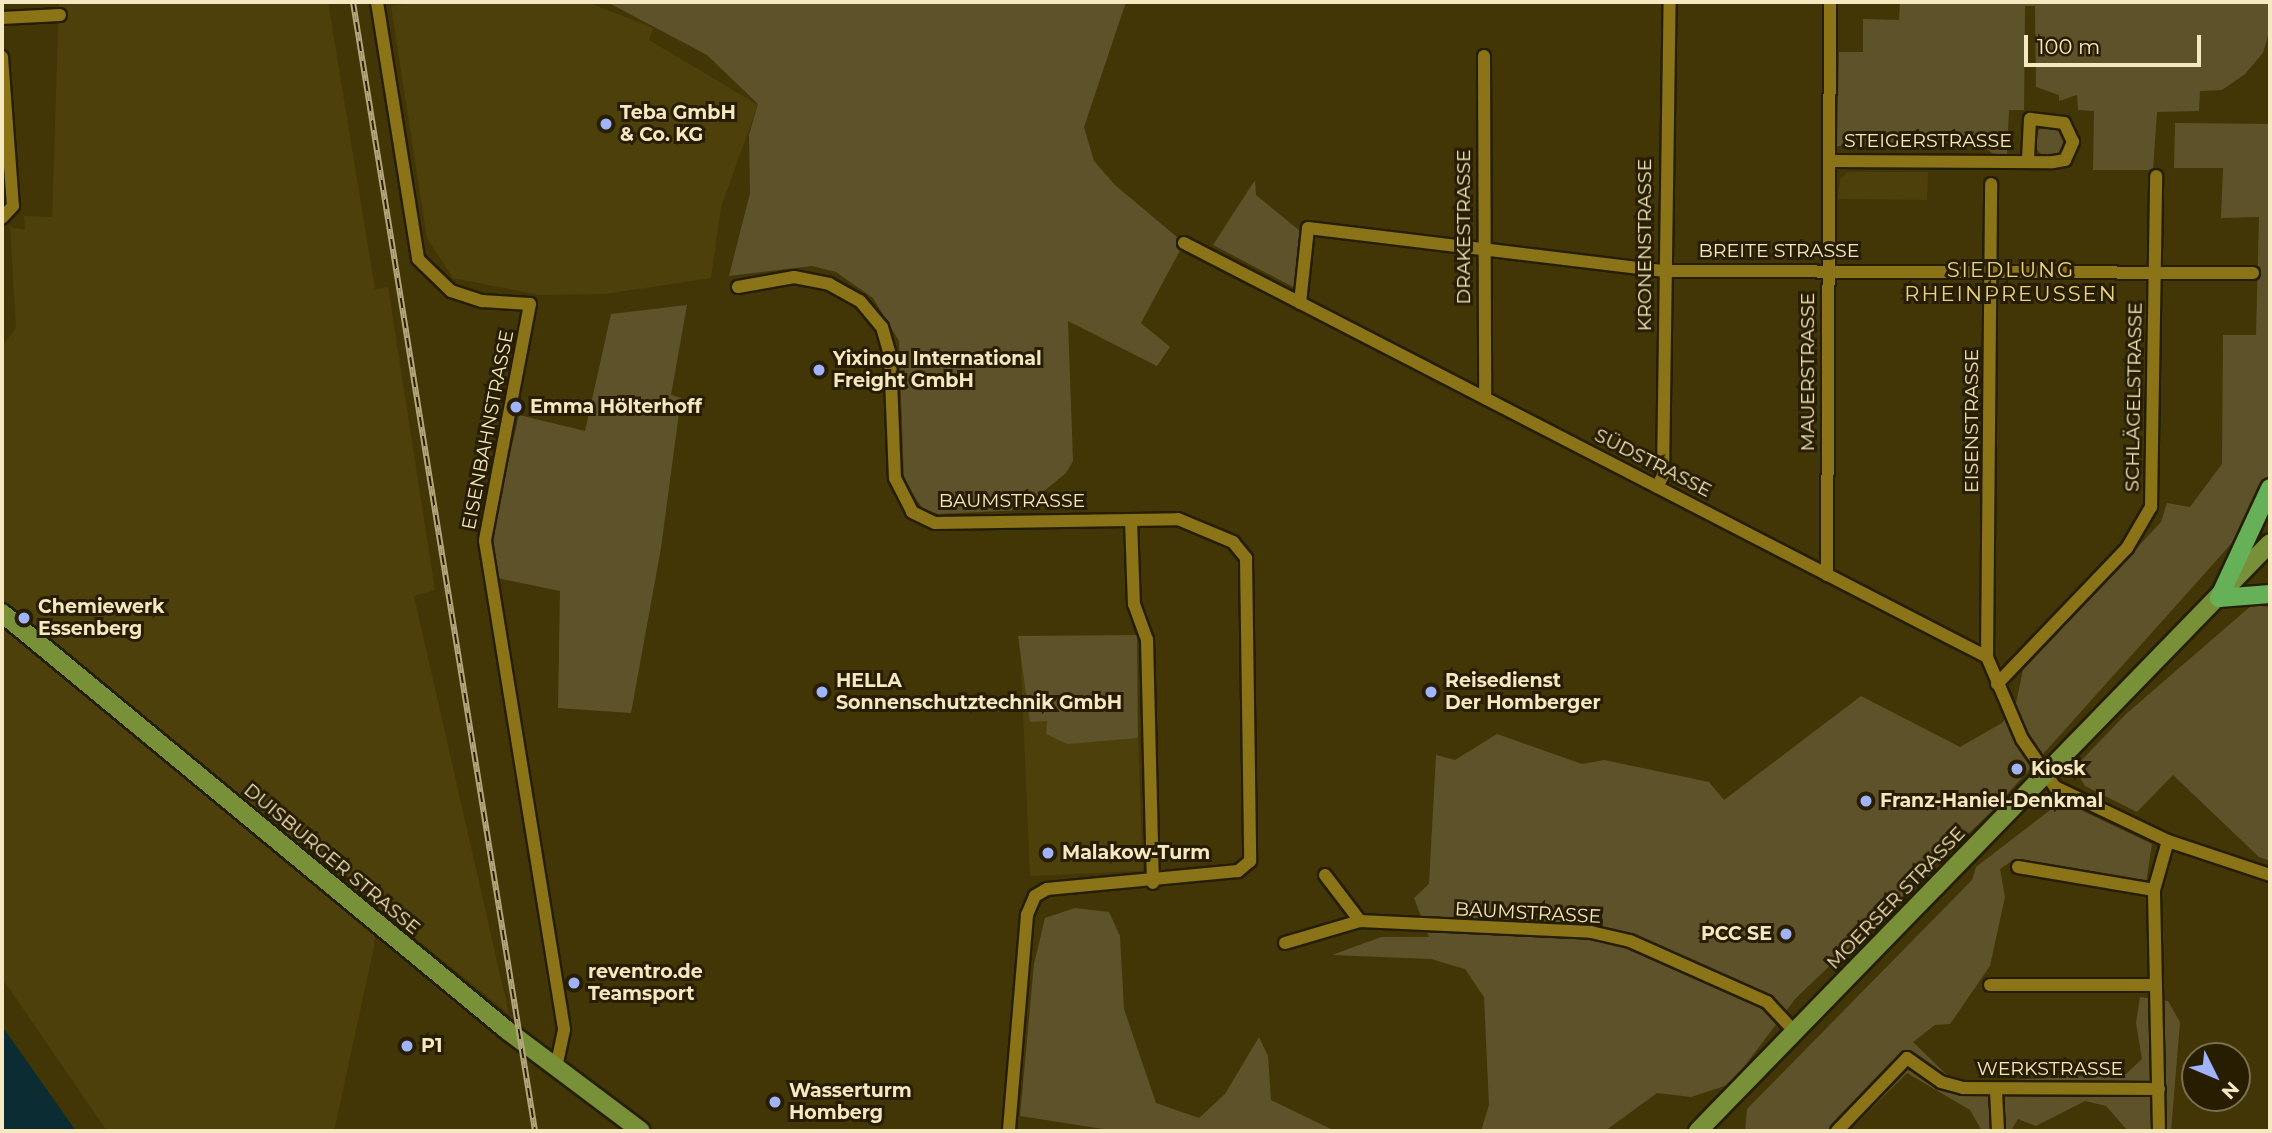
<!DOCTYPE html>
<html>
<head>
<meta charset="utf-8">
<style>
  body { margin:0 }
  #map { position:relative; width:2272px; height:1133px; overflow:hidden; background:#423606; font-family:Montserrat,sans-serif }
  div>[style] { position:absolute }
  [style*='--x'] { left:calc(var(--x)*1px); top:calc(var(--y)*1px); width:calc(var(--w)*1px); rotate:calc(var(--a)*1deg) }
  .built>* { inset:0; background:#4e400b }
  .green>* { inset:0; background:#5e522a }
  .round { border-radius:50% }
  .water>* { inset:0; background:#0b2c33 }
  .roads { filter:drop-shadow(2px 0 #251e04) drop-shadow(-2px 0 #251e04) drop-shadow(0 2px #251e04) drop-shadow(0 -2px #251e04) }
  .minor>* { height:12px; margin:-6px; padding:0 6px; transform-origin:6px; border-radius:6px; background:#8b7318 }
  .secondary>* { height:18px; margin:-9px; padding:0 9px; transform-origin:9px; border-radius:9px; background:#789138 }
  .primary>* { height:18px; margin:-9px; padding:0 9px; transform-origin:9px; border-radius:9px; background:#66b058 }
  .rail>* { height:6px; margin-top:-3px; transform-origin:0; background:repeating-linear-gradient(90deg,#271d00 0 10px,#b3a67c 0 20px); box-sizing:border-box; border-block:2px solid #b3a67c }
  .dots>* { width:19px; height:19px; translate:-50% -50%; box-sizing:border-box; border:4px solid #271d00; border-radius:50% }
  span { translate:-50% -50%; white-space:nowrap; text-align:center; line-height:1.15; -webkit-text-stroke:6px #271d00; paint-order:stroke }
  .poi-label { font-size:19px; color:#f6e9c2; font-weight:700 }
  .left { translate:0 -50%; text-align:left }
  .right { translate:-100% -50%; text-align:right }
  .street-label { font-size:19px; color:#f6e9c2 }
  .neighbourhood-label { font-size:21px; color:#ebd27e; letter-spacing:2px }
  .frame { position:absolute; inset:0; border:4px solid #f6e9c2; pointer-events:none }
  .north { position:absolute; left:2181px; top:1042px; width:70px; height:70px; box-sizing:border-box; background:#271d00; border:2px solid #7a6f4e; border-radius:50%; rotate:133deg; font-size:19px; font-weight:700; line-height:28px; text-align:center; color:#f6e9c2 }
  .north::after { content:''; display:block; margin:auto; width:24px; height:32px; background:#a0b3fd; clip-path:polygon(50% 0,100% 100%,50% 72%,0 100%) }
  .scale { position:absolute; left:2024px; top:35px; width:177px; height:32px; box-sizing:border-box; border:4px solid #f6e9c2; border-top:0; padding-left:9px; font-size:21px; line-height:24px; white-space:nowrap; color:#f6e9c2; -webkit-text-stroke:5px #271d00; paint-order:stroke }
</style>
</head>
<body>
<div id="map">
  <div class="built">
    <i style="clip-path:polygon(59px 2px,328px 2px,375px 289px,388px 287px,435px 590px,414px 596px,509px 1014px,376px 906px,374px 947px,334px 1131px,107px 1131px,2px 978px,2px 347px,16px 328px,10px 227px,25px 230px,24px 216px,52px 217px)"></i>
    <i style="clip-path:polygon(419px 2px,587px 2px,653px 28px,649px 40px,758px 105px,721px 207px,711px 278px,605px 294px,539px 295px,453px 278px,427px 238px,391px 6px)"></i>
    <i style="clip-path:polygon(1848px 172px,1928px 172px,1927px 200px,1838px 199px,1840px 179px)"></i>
    <i style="clip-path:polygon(1134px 636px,1143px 871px,1030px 876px,1020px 641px)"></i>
  </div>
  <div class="green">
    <i style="clip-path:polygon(607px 2px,1126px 2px,1084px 127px,1094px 161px,1115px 185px,1184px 243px,1141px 323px,1170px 347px,1157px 366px,1068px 321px,1073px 461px,1066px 473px,1021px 510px,938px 514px,923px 509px,904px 481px,899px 341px,873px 298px,836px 272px,812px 266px,729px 276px,750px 193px,749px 135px,758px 104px,707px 55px)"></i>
    <i style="clip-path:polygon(1900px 2px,2270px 2px,2270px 29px,2263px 53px,2245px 74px,2222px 90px,2200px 91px,2199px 111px,2157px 112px,2153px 170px,2093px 170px,2094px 111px,2078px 110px,2077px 95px,2059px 101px,2059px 95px,2036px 87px,2035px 6px,2025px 6px,2024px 110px,2009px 110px,2007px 155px,1994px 155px,1982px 144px,1837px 146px,1839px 52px,1863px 52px,1863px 19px,1899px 20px)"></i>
    <i style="clip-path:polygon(2175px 123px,2270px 124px,2270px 472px,2232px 543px,1993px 810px,1796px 998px,1731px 1084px,1691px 1097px,1657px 1093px,1605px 1131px,1481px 1131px,1489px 1105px,1484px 997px,1465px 969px,1431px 959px,1332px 955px,1381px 937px,1429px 937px,1414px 898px,1429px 884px,1436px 755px,1455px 760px,1497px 734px,1582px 764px,1604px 760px,1709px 782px,1724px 800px,1861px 696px,1960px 747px,2002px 723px,2016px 703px,2023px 670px,2161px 522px,2167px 503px,2190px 507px,2222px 464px,2223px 335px,2256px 335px,2259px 217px,2221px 218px,2223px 168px,2174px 168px)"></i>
    <i class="round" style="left:2034px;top:126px;width:30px;height:30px"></i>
    <i style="clip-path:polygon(1255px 180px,1256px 195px,1300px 231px,1297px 289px,1213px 245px)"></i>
    <i style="clip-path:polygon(687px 305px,671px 395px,681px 398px,661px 548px,631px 713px,558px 708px,560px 591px,497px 578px,490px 540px,519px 415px,585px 431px,611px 314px)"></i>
    <i style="clip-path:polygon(2252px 605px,2270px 607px,2270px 861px,2259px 857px,2173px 775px,2137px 812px,2085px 786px,2077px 773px,2079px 763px,2126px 714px)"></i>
    <i style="clip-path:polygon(1137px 635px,1138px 738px,1067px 744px,1046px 734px,1047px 721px,1030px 722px,1018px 636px)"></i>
    <i style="clip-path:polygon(2062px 801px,2152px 844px,2146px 883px,2015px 859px,2000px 869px,2005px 897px,1990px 966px,1950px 1024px,1935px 1025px,1913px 1042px,1948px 1076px,1972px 1082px,2126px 1074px,2142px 1059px,2136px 1023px,2140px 997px,2168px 1001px,2180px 1022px,2171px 1131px,2128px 1131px,2106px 1106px,2085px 1101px,2036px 1126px,2018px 1119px,2011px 1131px,1982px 1131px,1970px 1110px,1907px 1073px,1849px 1131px,1745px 1131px,1747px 1109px,1972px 880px,1976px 867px)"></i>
    <i style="clip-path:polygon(1075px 908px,1109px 912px,1120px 936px,1124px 1009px,1156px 1103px,1199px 1118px,1225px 1094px,1259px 1037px,1268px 1056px,1271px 1100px,1335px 1131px,1116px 1131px,1020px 1116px,1034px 964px,1045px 918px)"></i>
  </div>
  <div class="water">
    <i style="clip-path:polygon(2px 1026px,76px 1131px,2px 1131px)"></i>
  </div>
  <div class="roads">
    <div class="minor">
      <i style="--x:377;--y:2;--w:260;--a:80.9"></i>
      <i style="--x:418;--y:259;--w:46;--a:44.1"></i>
      <i style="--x:451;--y:291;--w:33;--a:18"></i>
      <i style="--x:482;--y:301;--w:48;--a:3.6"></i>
      <i style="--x:530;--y:304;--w:241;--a:100.8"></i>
      <i style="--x:485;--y:541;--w:495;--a:80.8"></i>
      <i style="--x:564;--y:1030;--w:39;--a:102"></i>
      <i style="--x:2;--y:18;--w:58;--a:-3"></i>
      <i style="--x:1484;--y:56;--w:342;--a:89.8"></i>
      <i style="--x:2;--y:57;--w:149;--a:85.8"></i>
      <i style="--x:13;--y:206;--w:16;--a:133"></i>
      <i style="--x:1829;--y:161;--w:224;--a:0.3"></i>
      <i style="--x:2053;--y:162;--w:12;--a:-9"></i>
      <i style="--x:2065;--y:160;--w:20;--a:-66"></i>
      <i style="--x:2073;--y:142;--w:21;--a:-115"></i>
      <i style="--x:2064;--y:123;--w:34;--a:-173"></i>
      <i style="--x:2030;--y:119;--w:41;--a:92.8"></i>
      <i style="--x:1184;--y:243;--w:903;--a:27.27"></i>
      <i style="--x:1987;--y:657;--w:89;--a:66.9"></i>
      <i style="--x:2022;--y:739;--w:58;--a:55.5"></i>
      <i style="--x:2055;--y:787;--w:125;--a:25.5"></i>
      <i style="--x:2168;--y:841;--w:108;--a:18.4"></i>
      <i style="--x:738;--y:287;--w:57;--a:-10.1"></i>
      <i style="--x:794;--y:277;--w:36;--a:11"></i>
      <i style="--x:829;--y:284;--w:35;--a:29"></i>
      <i style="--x:860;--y:301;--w:34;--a:50"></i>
      <i style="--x:882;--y:327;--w:29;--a:74"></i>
      <i style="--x:890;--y:355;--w:123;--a:87.7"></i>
      <i style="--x:895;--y:478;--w:38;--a:63"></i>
      <i style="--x:912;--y:512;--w:25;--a:26"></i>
      <i style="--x:935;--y:523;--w:243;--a:-0.9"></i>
      <i style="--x:1178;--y:519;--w:60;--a:22.7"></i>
      <i style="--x:1233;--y:542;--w:21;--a:51"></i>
      <i style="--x:1246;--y:558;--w:303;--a:89.2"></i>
      <i style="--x:1250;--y:861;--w:16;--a:140"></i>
      <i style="--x:1238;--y:871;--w:192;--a:174.6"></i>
      <i style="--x:1047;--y:889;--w:14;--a:150"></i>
      <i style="--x:1035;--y:896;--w:21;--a:113"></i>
      <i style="--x:1027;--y:915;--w:217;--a:94.8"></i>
      <i style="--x:1300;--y:303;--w:75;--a:-83.9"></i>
      <i style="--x:1308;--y:228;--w:359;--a:6.9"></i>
      <i style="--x:1664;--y:271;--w:589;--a:0.19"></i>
      <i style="--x:1657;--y:487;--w:13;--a:-63"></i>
      <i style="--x:1663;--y:475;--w:473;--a:-89.2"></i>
      <i style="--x:1131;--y:520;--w:84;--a:88"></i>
      <i style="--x:1134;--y:604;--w:37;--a:70"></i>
      <i style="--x:1147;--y:639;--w:244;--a:88.6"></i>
      <i style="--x:1827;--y:575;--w:573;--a:-89.7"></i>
      <i style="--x:1987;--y:657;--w:473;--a:-89.5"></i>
      <i style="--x:1997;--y:684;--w:188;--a:-46.3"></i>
      <i style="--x:2127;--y:548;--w:48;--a:-59.7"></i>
      <i style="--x:2151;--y:507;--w:331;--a:-89.1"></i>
      <i style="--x:2018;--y:867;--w:138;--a:9.6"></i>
      <i style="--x:1325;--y:875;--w:58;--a:52.7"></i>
      <i style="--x:1360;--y:921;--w:231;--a:2.7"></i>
      <i style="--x:1591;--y:932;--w:40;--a:13"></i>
      <i style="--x:1630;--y:941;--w:150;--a:24"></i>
      <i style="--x:1767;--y:1002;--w:41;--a:47"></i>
      <i style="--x:1285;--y:943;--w:78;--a:-16.3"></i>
      <i style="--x:1990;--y:985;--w:166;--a:0"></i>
      <i style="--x:1996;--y:1091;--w:40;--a:87.1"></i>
      <i style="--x:1837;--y:1131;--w:101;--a:-46.2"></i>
      <i style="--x:1907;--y:1058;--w:42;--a:35.2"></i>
      <i style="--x:1941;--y:1082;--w:23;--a:15"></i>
      <i style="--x:1963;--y:1088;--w:196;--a:0.3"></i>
      <i style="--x:2159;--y:1131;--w:241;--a:-91.2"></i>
      <i style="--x:2154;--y:890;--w:51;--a:-74.1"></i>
    </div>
    <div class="secondary">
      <i style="--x:2;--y:613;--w:656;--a:39.56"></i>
      <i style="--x:508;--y:1031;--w:166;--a:36.9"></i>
      <i style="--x:1698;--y:1131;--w:820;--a:-45.79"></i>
    </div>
    <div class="primary">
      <i style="--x:2219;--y:598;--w:121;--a:-65.1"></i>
      <i style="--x:2219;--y:598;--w:51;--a:-4.5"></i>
    </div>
  </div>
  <div class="rail">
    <i style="--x:353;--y:2;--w:1144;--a:80.84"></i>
  </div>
  <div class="dots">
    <i style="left:606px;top:124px;background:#a0b3fd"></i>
    <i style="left:819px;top:370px;background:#a0b3fd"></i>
    <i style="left:516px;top:407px;background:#a0b3fd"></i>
    <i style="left:24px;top:618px;background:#a0b3fd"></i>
    <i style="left:822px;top:692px;background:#a0b3fd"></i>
    <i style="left:1431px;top:692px;background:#a0b3fd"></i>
    <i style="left:2017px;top:769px;background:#a0b3fd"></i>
    <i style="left:1866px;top:801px;background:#a0b3fd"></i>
    <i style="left:1048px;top:853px;background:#a0b3fd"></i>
    <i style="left:1786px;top:934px;background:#a0b3fd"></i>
    <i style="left:574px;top:983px;background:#a0b3fd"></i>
    <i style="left:407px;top:1046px;background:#a0b3fd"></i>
    <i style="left:775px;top:1102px;background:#a0b3fd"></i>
  </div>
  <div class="poi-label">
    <span class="left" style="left:620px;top:124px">Teba GmbH<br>&amp; Co. KG</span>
    <span class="left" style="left:833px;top:370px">Yixinou International<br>Freight GmbH</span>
    <span class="left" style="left:530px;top:407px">Emma Hölterhoff</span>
    <span class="left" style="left:38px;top:618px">Chemiewerk<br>Essenberg</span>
    <span class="left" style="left:836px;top:692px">HELLA<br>Sonnenschutztechnik GmbH</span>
    <span class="left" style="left:1445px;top:692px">Reisedienst<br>Der Homberger</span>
    <span class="left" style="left:2031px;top:769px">Kiosk</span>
    <span class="left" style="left:1880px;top:801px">Franz-Haniel-Denkmal</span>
    <span class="left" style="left:1062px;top:853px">Malakow-Turm</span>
    <span class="right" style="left:1772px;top:934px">PCC SE</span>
    <span class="left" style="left:588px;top:983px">reventro.de<br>Teamsport</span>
    <span class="left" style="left:421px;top:1046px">P1</span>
    <span class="left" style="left:789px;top:1102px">Wasserturm<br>Homberg</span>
  </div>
  <div class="street-label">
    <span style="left:1928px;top:141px">STEIGERSTRASSE</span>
    <span style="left:1464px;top:227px;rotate:-90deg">DRAKESTRASSE</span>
    <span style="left:1645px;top:245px;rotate:-90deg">KRONENSTRASSE</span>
    <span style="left:1779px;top:251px">BREITE STRASSE</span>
    <span style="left:1808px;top:372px;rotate:-90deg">MAUERSTRASSE</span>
    <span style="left:2134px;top:397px;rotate:-89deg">SCHLÄGELSTRASSE</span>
    <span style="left:1972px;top:421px;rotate:-90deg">EISENSTRASSE</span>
    <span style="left:488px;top:430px;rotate:-79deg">EISENBAHNSTRASSE</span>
    <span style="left:1653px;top:463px;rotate:27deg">SÜDSTRASSE</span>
    <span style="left:1012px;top:501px">BAUMSTRASSE</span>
    <span style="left:332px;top:859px;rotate:40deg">DUISBURGER STRASSE</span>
    <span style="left:1896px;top:898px;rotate:-46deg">MOERSER STRASSE</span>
    <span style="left:1528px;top:913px;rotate:3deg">BAUMSTRASSE</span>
    <span style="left:2050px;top:1069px">WERKSTRASSE</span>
  </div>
  <div class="neighbourhood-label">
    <span style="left:2011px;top:282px">SIEDLUNG<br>RHEINPREUSSEN</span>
  </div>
  <div class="frame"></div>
  <div class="north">N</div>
  <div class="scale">100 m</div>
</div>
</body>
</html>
